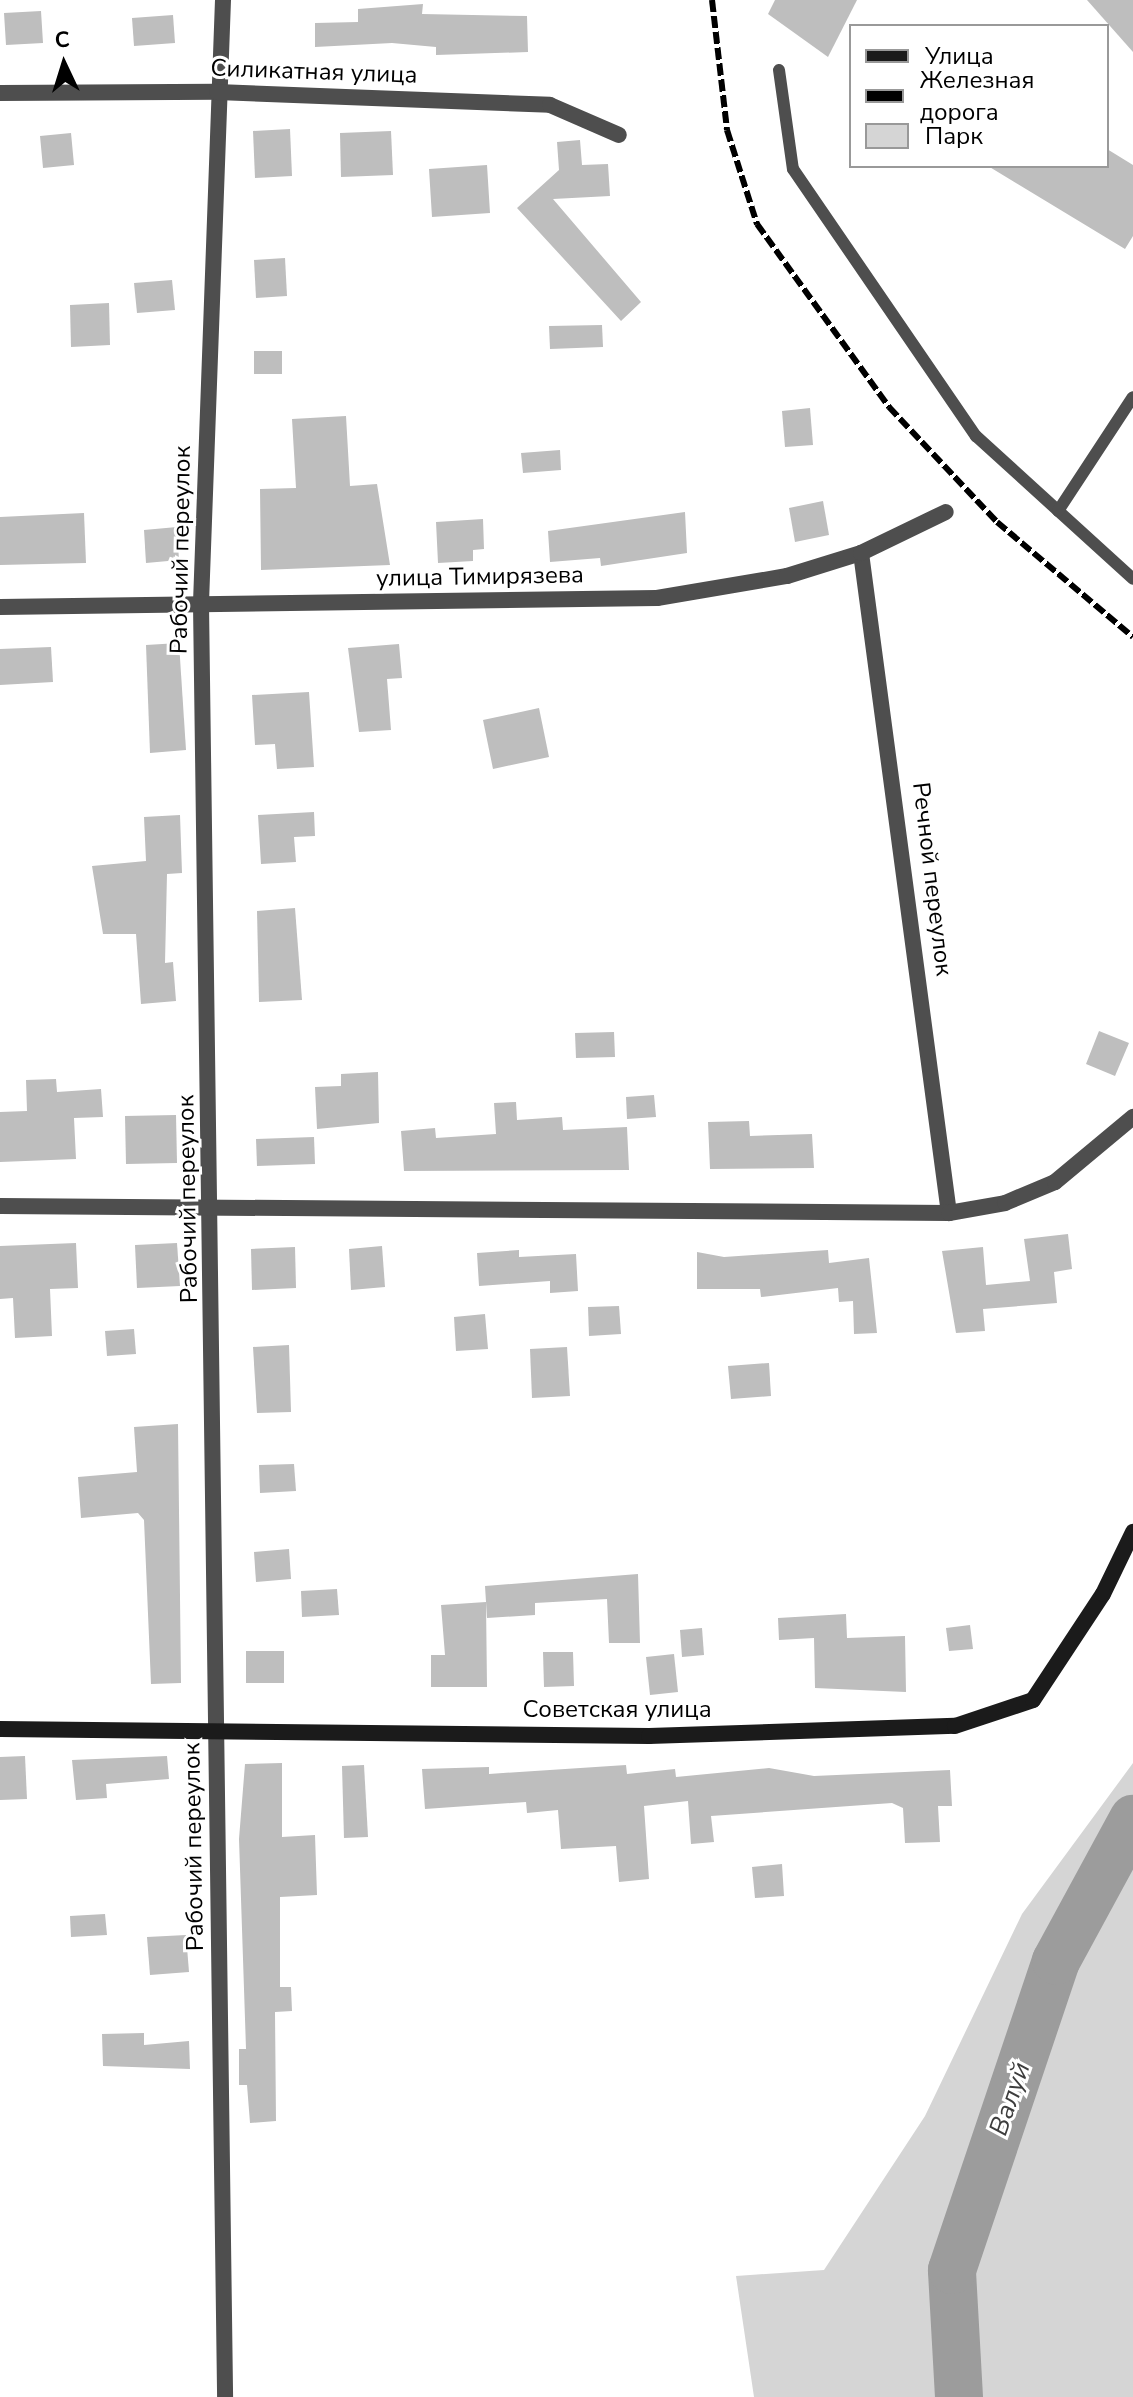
<!DOCTYPE html>
<html>
<head>
<meta charset="utf-8">
<style>
  body { margin:0 }
  #map { position:relative; width:1133px; height:2397px; overflow:hidden; background:#fff; font-family:"Nunito Sans",sans-serif }
  div>[style] { position:absolute }
  [style*='--x'] { left:calc(var(--x)*1px); top:calc(var(--y)*1px); width:calc(var(--w)*1px); rotate:calc(var(--a)*1deg) }
  .green>* { inset:0; background:#d5d5d5 }
  .river>* { height:48px; margin:-24px; padding:0 24px; transform-origin:24px; border-radius:24px; background:#9c9c9c }
  .building>* { inset:0; background:#bebebe }
  .lane>* { height:12px; margin:-6px; padding:0 6px; transform-origin:6px; border-radius:6px; background:#4e4e4e }
  .street>* { height:16px; margin:-8px; padding:0 8px; transform-origin:8px; border-radius:8px; background:#4e4e4e }
  .secondary>* { height:16px; margin:-8px; padding:0 8px; transform-origin:8px; border-radius:8px; background:#1b1b1b }
  .rail>* { height:6px; margin-top:-3px; transform-origin:0; background:repeating-linear-gradient(90deg,#000 0 12px,transparent 0 16px) }
  span { translate:-50% -50%; white-space:nowrap; text-align:center; line-height:1.15; -webkit-text-stroke:6px #fff; paint-order:stroke }
  .street-label { font-size:24px; color:#000 }
  .water-label { font-size:26px; color:#3d3d3d; font-style:italic }
  .legend { position:absolute; left:849px; top:24px; width:260px; height:144px; box-sizing:border-box; background:#fff; border:2px solid #999; margin:0; padding:10px 14px; list-style:none; font-size:24px; color:#000 }
  .legend li { display:flex; align-items:center; gap:16px; height:40px }
  .legend b { width:40px; border:2px solid #999 }
  .north { position:absolute; left:24px; top:24px; width:80px; height:80px; -webkit-text-stroke:6px #fff; paint-order:stroke; rotate:356deg; font-size:22px; font-weight:700; line-height:32px; text-align:center; color:#000 }
  .north::after { content:''; display:block; margin:auto; width:28px; height:36px; background:#000; clip-path:polygon(50% 0,100% 100%,50% 72%,0 100%) }
</style>
</head>
<body>
<div id="map">
  <div class="green">
    <i style="clip-path:polygon(1133px 1763px,1133px 2397px,754px 2397px,736px 2276px,824px 2270px,925px 2116px,1022px 1914px)"></i>
  </div>
  <div class="river">
    <i style="--x:959;--y:2397;--w:127;--a:-93.2"></i>
    <i style="--x:952;--y:2270;--w:326;--a:-71.4"></i>
    <i style="--x:1056;--y:1961;--w:162;--a:-61.5"></i>
  </div>
  <div class="building">
    <i style="clip-path:polygon(775px 0,857px 0,828px 57px,768px 14px)"></i>
    <i style="clip-path:polygon(1087px 0,1133px 0,1133px 52px)"></i>
    <i style="clip-path:polygon(423px 4px,422px 14px,527px 16px,528px 52px,436px 55px,436px 47px,392px 43px,315px 47px,315px 23px,358px 22px,358px 9px)"></i>
    <i style="clip-path:polygon(41px 11px,43px 43px,6px 45px,4px 13px)"></i>
    <i style="clip-path:polygon(173px 15px,175px 43px,134px 46px,132px 18px)"></i>
    <i style="clip-path:polygon(290px 129px,292px 176px,255px 178px,253px 131px)"></i>
    <i style="clip-path:polygon(391px 131px,393px 175px,341px 177px,340px 133px)"></i>
    <i style="clip-path:polygon(71px 133px,74px 165px,43px 168px,40px 136px)"></i>
    <i style="clip-path:polygon(580px 140px,582px 165px,608px 164px,610px 196px,553px 199px,641px 302px,621px 321px,517px 208px,559px 170px,557px 142px)"></i>
    <i style="clip-path:polygon(1107px 149px,1133px 165px,1133px 236px,1125px 249px,988px 166px,1107px 166px)"></i>
    <i style="clip-path:polygon(487px 165px,490px 213px,432px 217px,429px 169px)"></i>
    <i style="clip-path:polygon(285px 258px,287px 296px,256px 298px,254px 260px)"></i>
    <i style="clip-path:polygon(172px 280px,175px 310px,137px 313px,134px 283px)"></i>
    <i style="clip-path:polygon(109px 303px,110px 345px,71px 347px,70px 305px)"></i>
    <i style="clip-path:polygon(602px 325px,603px 347px,550px 349px,549px 326px)"></i>
    <i style="clip-path:polygon(254px 351px,282px 351px,282px 374px,254px 374px)"></i>
    <i style="clip-path:polygon(810px 408px,813px 445px,785px 447px,782px 411px)"></i>
    <i style="clip-path:polygon(346px 416px,350px 486px,377px 484px,390px 565px,261px 570px,260px 489px,296px 488px,292px 419px)"></i>
    <i style="clip-path:polygon(560px 450px,561px 470px,523px 473px,521px 453px)"></i>
    <i style="clip-path:polygon(823px 501px,829px 535px,795px 542px,789px 508px)"></i>
    <i style="clip-path:polygon(685px 512px,687px 553px,601px 566px,600px 558px,550px 562px,548px 531px)"></i>
    <i style="clip-path:polygon(84px 513px,86px 563px,0 565px,0 517px)"></i>
    <i style="clip-path:polygon(483px 519px,484px 549px,473px 550px,473px 561px,438px 563px,436px 522px)"></i>
    <i style="clip-path:polygon(177px 527px,179px 560px,146px 563px,144px 530px)"></i>
    <i style="clip-path:polygon(179px 643px,186px 750px,150px 753px,146px 645px)"></i>
    <i style="clip-path:polygon(399px 644px,402px 678px,387px 679px,391px 730px,359px 732px,348px 648px)"></i>
    <i style="clip-path:polygon(51px 647px,53px 682px,0 685px,0 649px)"></i>
    <i style="clip-path:polygon(309px 692px,314px 767px,277px 769px,275px 744px,255px 745px,252px 695px)"></i>
    <i style="clip-path:polygon(539px 708px,549px 757px,493px 769px,483px 720px)"></i>
    <i style="clip-path:polygon(314px 812px,315px 836px,294px 837px,296px 862px,261px 864px,258px 815px)"></i>
    <i style="clip-path:polygon(180px 815px,182px 873px,167px 874px,165px 963px,173px 962px,176px 1001px,141px 1004px,136px 934px,103px 934px,92px 866px,146px 861px,144px 817px)"></i>
    <i style="clip-path:polygon(295px 908px,302px 1000px,259px 1002px,257px 911px)"></i>
    <i style="clip-path:polygon(1099px 1031px,1129px 1043px,1115px 1076px,1086px 1064px)"></i>
    <i style="clip-path:polygon(614px 1032px,615px 1057px,576px 1058px,575px 1033px)"></i>
    <i style="clip-path:polygon(378px 1072px,379px 1123px,317px 1129px,315px 1087px,341px 1086px,341px 1074px)"></i>
    <i style="clip-path:polygon(56px 1079px,57px 1092px,101px 1089px,103px 1117px,74px 1118px,76px 1159px,0 1162px,0 1112px,27px 1111px,26px 1080px)"></i>
    <i style="clip-path:polygon(654px 1095px,656px 1117px,627px 1119px,626px 1097px)"></i>
    <i style="clip-path:polygon(516px 1102px,517px 1120px,562px 1117px,563px 1130px,627px 1127px,629px 1170px,404px 1171px,401px 1131px,435px 1128px,436px 1138px,496px 1134px,494px 1103px)"></i>
    <i style="clip-path:polygon(176px 1115px,177px 1163px,126px 1164px,125px 1116px)"></i>
    <i style="clip-path:polygon(749px 1121px,750px 1136px,812px 1134px,814px 1168px,710px 1169px,708px 1122px)"></i>
    <i style="clip-path:polygon(314px 1137px,315px 1164px,257px 1166px,256px 1139px)"></i>
    <i style="clip-path:polygon(1068px 1234px,1072px 1269px,1054px 1272px,1057px 1303px,983px 1309px,985px 1331px,956px 1333px,942px 1251px,983px 1247px,986px 1285px,1030px 1281px,1024px 1239px)"></i>
    <i style="clip-path:polygon(76px 1243px,78px 1288px,50px 1289px,52px 1336px,15px 1338px,13px 1298px,0 1299px,0 1246px)"></i>
    <i style="clip-path:polygon(177px 1243px,180px 1286px,137px 1288px,135px 1245px)"></i>
    <i style="clip-path:polygon(382px 1246px,385px 1287px,351px 1290px,349px 1249px)"></i>
    <i style="clip-path:polygon(295px 1247px,296px 1288px,252px 1290px,251px 1249px)"></i>
    <i style="clip-path:polygon(519px 1250px,519px 1257px,576px 1254px,578px 1291px,550px 1293px,550px 1281px,479px 1286px,477px 1253px)"></i>
    <i style="clip-path:polygon(828px 1250px,829px 1263px,869px 1258px,877px 1333px,854px 1334px,853px 1301px,839px 1302px,838px 1288px,761px 1297px,760px 1289px,697px 1289px,697px 1252px,724px 1257px)"></i>
    <i style="clip-path:polygon(619px 1306px,621px 1334px,589px 1336px,588px 1307px)"></i>
    <i style="clip-path:polygon(485px 1314px,488px 1349px,456px 1351px,454px 1317px)"></i>
    <i style="clip-path:polygon(134px 1329px,136px 1354px,107px 1356px,105px 1331px)"></i>
    <i style="clip-path:polygon(289px 1345px,291px 1412px,257px 1413px,253px 1347px)"></i>
    <i style="clip-path:polygon(567px 1347px,570px 1396px,532px 1398px,530px 1349px)"></i>
    <i style="clip-path:polygon(769px 1363px,771px 1396px,731px 1399px,728px 1366px)"></i>
    <i style="clip-path:polygon(178px 1424px,181px 1683px,151px 1684px,144px 1520px,138px 1513px,81px 1518px,78px 1477px,137px 1472px,134px 1427px)"></i>
    <i style="clip-path:polygon(294px 1464px,296px 1491px,260px 1493px,259px 1465px)"></i>
    <i style="clip-path:polygon(289px 1549px,291px 1579px,256px 1582px,254px 1552px)"></i>
    <i style="clip-path:polygon(638px 1574px,640px 1643px,609px 1643px,607px 1599px,535px 1603px,535px 1615px,487px 1618px,485px 1586px)"></i>
    <i style="clip-path:polygon(337px 1589px,339px 1615px,302px 1617px,301px 1591px)"></i>
    <i style="clip-path:polygon(486px 1602px,487px 1687px,431px 1687px,431px 1655px,445px 1655px,441px 1605px)"></i>
    <i style="clip-path:polygon(846px 1614px,847px 1638px,905px 1636px,906px 1692px,815px 1688px,814px 1638px,779px 1640px,778px 1618px)"></i>
    <i style="clip-path:polygon(970px 1625px,973px 1649px,949px 1651px,946px 1628px)"></i>
    <i style="clip-path:polygon(702px 1628px,704px 1655px,682px 1657px,680px 1630px)"></i>
    <i style="clip-path:polygon(246px 1651px,284px 1651px,284px 1683px,246px 1683px)"></i>
    <i style="clip-path:polygon(543px 1652px,573px 1652px,574px 1686px,544px 1687px)"></i>
    <i style="clip-path:polygon(674px 1654px,678px 1692px,650px 1695px,646px 1657px)"></i>
    <i style="clip-path:polygon(25px 1756px,27px 1799px,0 1800px,0 1757px)"></i>
    <i style="clip-path:polygon(167px 1756px,169px 1779px,106px 1784px,107px 1798px,76px 1800px,72px 1760px)"></i>
    <i style="clip-path:polygon(282px 1763px,282px 1837px,315px 1835px,317px 1895px,280px 1897px,280px 1987px,291px 1987px,292px 2011px,275px 2012px,276px 2121px,250px 2123px,247px 2085px,239px 2085px,239px 2049px,246px 2049px,239px 1839px,245px 1764px)"></i>
    <i style="clip-path:polygon(364px 1765px,368px 1837px,344px 1838px,342px 1766px)"></i>
    <i style="clip-path:polygon(626px 1765px,627px 1774px,675px 1769px,676px 1777px,769px 1768px,814px 1776px,950px 1770px,952px 1806px,938px 1806px,940px 1842px,905px 1843px,903px 1808px,892px 1803px,711px 1816px,714px 1842px,691px 1844px,688px 1801px,644px 1806px,649px 1879px,619px 1882px,616px 1846px,561px 1849px,558px 1810px,527px 1813px,526px 1802px,425px 1809px,422px 1769px,489px 1767px,489px 1774px)"></i>
    <i style="clip-path:polygon(782px 1864px,784px 1896px,755px 1898px,752px 1867px)"></i>
    <i style="clip-path:polygon(105px 1914px,107px 1935px,71px 1937px,70px 1916px)"></i>
    <i style="clip-path:polygon(186px 1935px,189px 1972px,150px 1975px,147px 1937px)"></i>
    <i style="clip-path:polygon(144px 2033px,144px 2045px,189px 2041px,190px 2069px,103px 2066px,102px 2034px)"></i>
  </div>
  <div class="lane">
    <i style="--x:779;--y:70;--w:100;--a:82"></i>
    <i style="--x:793;--y:169;--w:324;--a:55.6"></i>
    <i style="--x:976;--y:436;--w:212;--a:42.3"></i>
    <i style="--x:1058;--y:511;--w:136;--a:-56.7"></i>
  </div>
  <div class="street">
    <i style="--x:223;--y:0;--w:604;--a:92.09"></i>
    <i style="--x:201;--y:604;--w:1793;--a:89.23"></i>
    <i style="--x:0;--y:93;--w:217;--a:-0.3"></i>
    <i style="--x:217;--y:92;--w:333;--a:2.2"></i>
    <i style="--x:550;--y:105;--w:75;--a:23.5"></i>
    <i style="--x:861;--y:553;--w:666;--a:82.41"></i>
    <i style="--x:0;--y:607;--w:657;--a:-0.78"></i>
    <i style="--x:657;--y:598;--w:132;--a:-9.6"></i>
    <i style="--x:787;--y:576;--w:77;--a:-17.3"></i>
    <i style="--x:861;--y:553;--w:94;--a:-25.8"></i>
    <i style="--x:0;--y:1206;--w:949;--a:0.42"></i>
    <i style="--x:949;--y:1213;--w:57;--a:-10.1"></i>
    <i style="--x:1005;--y:1203;--w:54;--a:-22.8"></i>
    <i style="--x:1055;--y:1182;--w:102;--a:-39.8"></i>
  </div>
  <div class="secondary">
    <i style="--x:0;--y:1729;--w:649;--a:0.62"></i>
    <i style="--x:649;--y:1736;--w:306;--a:-1.9"></i>
    <i style="--x:955;--y:1726;--w:82;--a:-18.4"></i>
    <i style="--x:1033;--y:1700;--w:127;--a:-56.6"></i>
    <i style="--x:1103;--y:1594;--w:69;--a:-64.2"></i>
  </div>
  <div class="rail">
    <i style="--x:712;--y:0;--w:131;--a:83.4"></i>
    <i style="--x:727;--y:130;--w:99;--a:72.3"></i>
    <i style="--x:757;--y:224;--w:226;--a:54.2"></i>
    <i style="--x:889;--y:407;--w:158;--a:46.8"></i>
    <i style="--x:997;--y:522;--w:178;--a:40.2"></i>
  </div>
  <div class="street-label">
    <span style="left:314px;top:72px;rotate:2deg">Силикатная улица</span>
    <span style="left:181px;top:550px;rotate:-89deg">Рабочий переулок</span>
    <span style="left:480px;top:577px;rotate:-1deg">улица Тимирязева</span>
    <span style="left:932px;top:879px;rotate:83deg">Речной переулок</span>
    <span style="left:188px;top:1199px;rotate:-91deg">Рабочий переулок</span>
    <span style="left:617px;top:1710px">Советская улица</span>
    <span style="left:194px;top:1847px;rotate:-91deg">Рабочий переулок</span>
  </div>
  <div class="water-label">
    <span style="left:1010px;top:2099px;rotate:-71deg">Валуй</span>
  </div>
  <ul class="legend">
  <li><b style="height:10px;background:#1b1b1b"></b>Улица</li>
  <li><b style="height:10px;background:#000"></b>Железная дорога</li>
  <li><b style="height:22px;background:#d5d5d5"></b>Парк</li>
  </ul>
  <div class="north">С</div>
</div>
</body>
</html>
